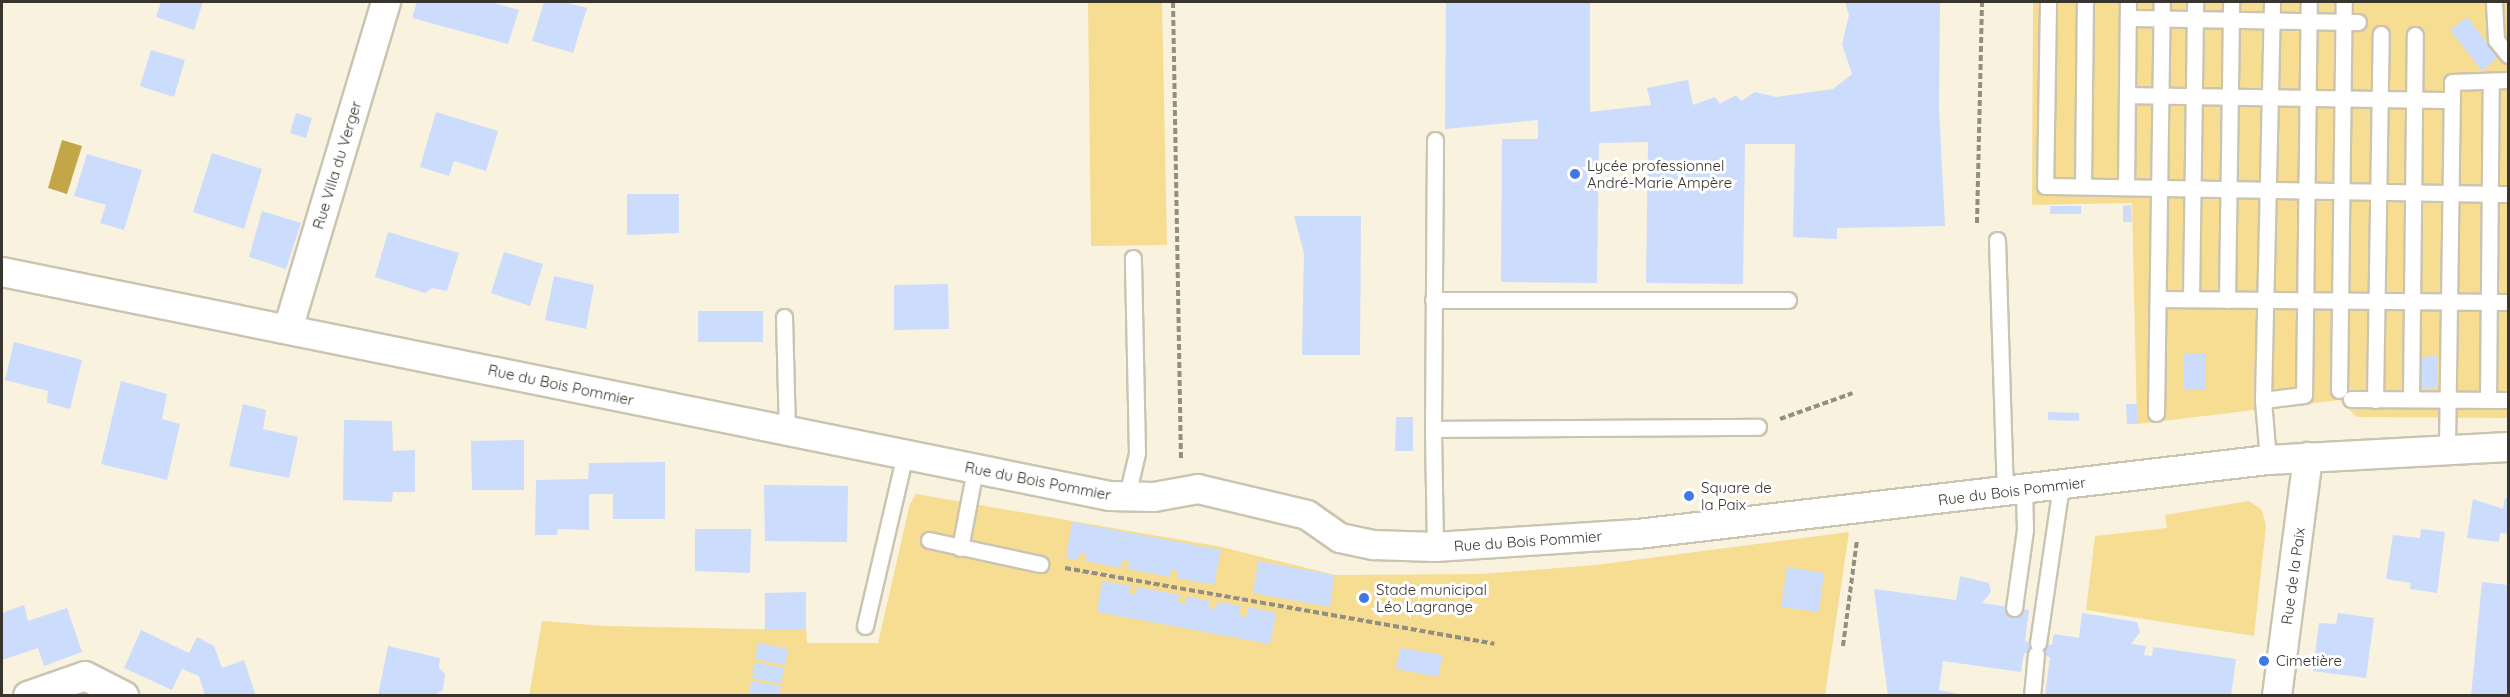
<!DOCTYPE html>
<html>
<head>
<meta charset="utf-8">
<style>
  body { margin:0 }
  #map { position:relative; width:2510px; height:697px; overflow:hidden; background:#f9f2df; font-family:Quicksand,sans-serif }
  div>[style] { position:absolute }
  [style*='--x'] { left:calc(var(--x)*1px); top:calc(var(--y)*1px); width:calc(var(--w)*1px); rotate:calc(var(--a)*1deg) }
  .green>* { inset:0; background:#f6dd91 }
  .water>* { inset:0; background:#c2a648 }
  .building>* { inset:0; background:#ccdcfc }
  .path>* { height:4px; margin-top:-2px; transform-origin:0; background:repeating-linear-gradient(90deg,#938e82 0 6px,transparent 0 9px) }
  .roads { filter:drop-shadow(2px 0 #cac4b1) drop-shadow(-2px 0 #cac4b1) drop-shadow(0 2px #cac4b1) drop-shadow(0 -2px #cac4b1) }
  .lane>* { height:15px; margin:-7.5px; padding:0 7.5px; transform-origin:7.5px; border-radius:7.5px; background:#fff }
  .street>* { height:28px; margin:-14px; padding:0 14px; transform-origin:14px; border-radius:14px; background:#fff }
  .dots>* { width:16px; height:16px; translate:-50% -50%; box-sizing:border-box; border:3px solid #fff; border-radius:50% }
  span { translate:-50% -50%; white-space:nowrap; text-align:center; line-height:1.15; -webkit-text-stroke:6px #fff; paint-order:stroke }
  .street-label { font-size:15px; color:#37352e }
  .poi-label { font-size:15px; color:#37352e }
  .left { translate:0 -50%; text-align:left }
  .frame { position:absolute; inset:0; border:3px solid #37352e; pointer-events:none }
</style>
</head>
<body>
<div id="map">
  <div class="green">
    <i style="clip-path:polygon(1088px 2px,1162px 2px,1167px 245px,1091px 246px)"></i>
    <i style="clip-path:polygon(2033px 2px,2508px 2px,2508px 418px,2357px 417px,2339px 400px,2137px 424px,2132px 203px,2032px 205px)"></i>
    <i style="clip-path:polygon(916px 494px,1222px 547px,1335px 575px,1481px 574px,1596px 565px,1849px 532px,1825px 695px,529px 696px,542px 621px,605px 626px,806px 630px,807px 643px,878px 643px,910px 504px)"></i>
    <i style="clip-path:polygon(2249px 501px,2262px 510px,2266px 526px,2254px 636px,2086px 610px,2095px 536px,2167px 528px,2165px 515px)"></i>
  </div>
  <div class="water">
    <i style="clip-path:polygon(62px 140px,82px 146px,67px 194px,48px 188px)"></i>
  </div>
  <div class="building">
    <i style="clip-path:polygon(161px 2px,203px 2px,194px 30px,156px 17px)"></i>
    <i style="clip-path:polygon(417px 2px,490px 2px,519px 10px,508px 44px,412px 18px)"></i>
    <i style="clip-path:polygon(544px 2px,563px 2px,587px 8px,573px 53px,532px 41px)"></i>
    <i style="clip-path:polygon(1446px 2px,1590px 2px,1590px 112px,1651px 105px,1647px 88px,1688px 80px,1693px 105px,1715px 97px,1720px 104px,1736px 95px,1741px 101px,1755px 92px,1776px 97px,1833px 89px,1852px 74px,1842px 44px,1849px 15px,1845px 2px,1940px 2px,1939px 108px,1945px 226px,1837px 228px,1837px 239px,1793px 237px,1795px 144px,1745px 144px,1743px 284px,1646px 283px,1648px 142px,1599px 143px,1597px 283px,1501px 282px,1502px 139px,1538px 139px,1538px 120px,1445px 129px)"></i>
    <i style="clip-path:polygon(2467px 17px,2498px 57px,2482px 71px,2450px 30px)"></i>
    <i style="clip-path:polygon(151px 50px,185px 60px,174px 97px,140px 86px)"></i>
    <i style="clip-path:polygon(436px 112px,498px 131px,486px 171px,454px 161px,449px 176px,420px 167px)"></i>
    <i style="clip-path:polygon(296px 113px,312px 118px,306px 138px,290px 133px)"></i>
    <i style="clip-path:polygon(212px 153px,262px 169px,244px 229px,193px 212px)"></i>
    <i style="clip-path:polygon(87px 154px,142px 170px,124px 230px,100px 223px,106px 205px,74px 196px)"></i>
    <i style="clip-path:polygon(627px 194px,679px 194px,679px 233px,627px 235px)"></i>
    <i style="clip-path:polygon(2131px 205px,2132px 222px,2123px 222px,2123px 206px)"></i>
    <i style="clip-path:polygon(2050px 206px,2081px 206px,2081px 214px,2050px 214px)"></i>
    <i style="clip-path:polygon(262px 211px,301px 223px,286px 269px,249px 257px)"></i>
    <i style="clip-path:polygon(1294px 216px,1361px 216px,1360px 355px,1302px 355px,1304px 253px)"></i>
    <i style="clip-path:polygon(388px 232px,459px 253px,447px 291px,432px 288px,425px 293px,375px 277px)"></i>
    <i style="clip-path:polygon(504px 252px,543px 264px,530px 306px,491px 293px)"></i>
    <i style="clip-path:polygon(554px 276px,594px 285px,586px 329px,545px 320px)"></i>
    <i style="clip-path:polygon(948px 284px,949px 329px,894px 330px,894px 285px)"></i>
    <i style="clip-path:polygon(698px 311px,763px 311px,763px 342px,698px 342px)"></i>
    <i style="clip-path:polygon(14px 342px,82px 360px,70px 409px,47px 403px,48px 391px,5px 380px)"></i>
    <i style="clip-path:polygon(2183px 354px,2206px 354px,2206px 389px,2183px 389px)"></i>
    <i style="clip-path:polygon(2438px 356px,2438px 388px,2419px 389px,2419px 357px)"></i>
    <i style="clip-path:polygon(121px 381px,167px 394px,162px 419px,180px 424px,167px 480px,101px 464px)"></i>
    <i style="clip-path:polygon(243px 404px,266px 410px,263px 429px,298px 437px,289px 478px,229px 466px)"></i>
    <i style="clip-path:polygon(2126px 404px,2137px 404px,2137px 424px,2127px 424px)"></i>
    <i style="clip-path:polygon(2048px 412px,2079px 413px,2079px 421px,2048px 420px)"></i>
    <i style="clip-path:polygon(1396px 417px,1413px 417px,1413px 451px,1395px 451px)"></i>
    <i style="clip-path:polygon(344px 420px,392px 421px,393px 451px,415px 450px,415px 492px,393px 492px,392px 502px,343px 500px)"></i>
    <i style="clip-path:polygon(524px 440px,524px 490px,472px 490px,471px 441px)"></i>
    <i style="clip-path:polygon(665px 462px,665px 519px,613px 519px,613px 494px,589px 494px,589px 530px,558px 529px,557px 535px,535px 535px,536px 480px,588px 479px,589px 463px)"></i>
    <i style="clip-path:polygon(764px 485px,848px 486px,847px 542px,765px 541px)"></i>
    <i style="clip-path:polygon(2505px 498px,2508px 498px,2508px 534px,2500px 533px,2499px 542px,2467px 538px,2473px 499px,2503px 509px)"></i>
    <i style="clip-path:polygon(1072px 522px,1221px 550px,1214px 585px,1177px 578px,1178px 571px,1171px 569px,1170px 577px,1128px 569px,1129px 562px,1122px 560px,1121px 568px,1085px 561px,1086px 554px,1079px 553px,1078px 560px,1066px 558px)"></i>
    <i style="clip-path:polygon(695px 529px,751px 529px,750px 573px,695px 571px)"></i>
    <i style="clip-path:polygon(2421px 529px,2445px 532px,2437px 593px,2410px 589px,2411px 583px,2386px 579px,2393px 535px,2420px 538px)"></i>
    <i style="clip-path:polygon(1258px 561px,1334px 575px,1330px 607px,1253px 593px)"></i>
    <i style="clip-path:polygon(1787px 567px,1824px 573px,1819px 612px,1781px 607px)"></i>
    <i style="clip-path:polygon(1960px 576px,1989px 583px,1991px 592px,1982px 603px,2029px 610px,2025px 641px,2052px 645px,2054px 634px,2079px 638px,2082px 613px,2137px 622px,2140px 632px,2131px 644px,2146px 646px,2144px 655px,2152px 656px,2153px 647px,2236px 659px,2231px 696px,2045px 696px,2050px 657px,2024px 653px,2021px 672px,1943px 661px,1939px 690px,1968px 696px,1888px 696px,1874px 589px,1956px 600px)"></i>
    <i style="clip-path:polygon(1102px 581px,1131px 586px,1129px 593px,1136px 595px,1137px 587px,1180px 595px,1178px 602px,1185px 604px,1187px 596px,1210px 601px,1209px 608px,1216px 609px,1217px 602px,1241px 606px,1239px 616px,1246px 617px,1248px 607px,1276px 613px,1270px 644px,1097px 612px)"></i>
    <i style="clip-path:polygon(2482px 582px,2508px 585px,2508px 696px,2471px 696px)"></i>
    <i style="clip-path:polygon(806px 592px,806px 630px,765px 630px,765px 593px)"></i>
    <i style="clip-path:polygon(24px 605px,28px 621px,67px 608px,82px 652px,44px 666px,38px 648px,2px 660px,2px 613px)"></i>
    <i style="clip-path:polygon(2338px 613px,2374px 618px,2366px 678px,2313px 671px,2319px 623px,2336px 624px)"></i>
    <i style="clip-path:polygon(141px 630px,189px 653px,197px 637px,214px 646px,222px 668px,244px 660px,256px 696px,205px 696px,199px 676px,182px 669px,172px 690px,124px 668px)"></i>
    <i style="clip-path:polygon(758px 643px,788px 649px,785px 665px,755px 659px)"></i>
    <i style="clip-path:polygon(388px 646px,440px 658px,439px 668px,445px 674px,443px 690px,433px 696px,378px 696px)"></i>
    <i style="clip-path:polygon(1400px 648px,1443px 655px,1438px 677px,1396px 669px)"></i>
    <i style="clip-path:polygon(755px 662px,784px 668px,781px 684px,752px 678px)"></i>
    <i style="clip-path:polygon(751px 681px,781px 686px,779px 696px,749px 696px)"></i>
  </div>
  <div class="path">
    <i style="--x:1173;--y:2;--w:457;--a:89"></i>
    <i style="--x:1977;--y:223;--w:221;--a:-88.7"></i>
    <i style="--x:1780;--y:419;--w:77;--a:-19.6"></i>
    <i style="--x:1065;--y:568;--w:436;--a:10"></i>
    <i style="--x:1843;--y:646;--w:108;--a:-82.5"></i>
  </div>
  <div class="roads">
    <div class="lane">
      <i style="--x:2048;--y:2;--w:184;--a:90.9"></i>
      <i style="--x:2045;--y:186;--w:463;--a:1"></i>
      <i style="--x:2494;--y:2;--w:38;--a:87"></i>
      <i style="--x:2496;--y:40;--w:19;--a:51"></i>
      <i style="--x:2128;--y:18;--w:230;--a:1"></i>
      <i style="--x:2127;--y:95;--w:325;--a:0.9"></i>
      <i style="--x:2083;--y:186;--w:184;--a:-89.4"></i>
      <i style="--x:2126;--y:187;--w:185;--a:-89.4"></i>
      <i style="--x:1997;--y:240;--w:252;--a:88.2"></i>
      <i style="--x:2158;--y:299;--w:350;--a:0.5"></i>
      <i style="--x:2191;--y:299;--w:297;--a:-89.2"></i>
      <i style="--x:1433;--y:300;--w:355;--a:0"></i>
      <i style="--x:2227;--y:300;--w:298;--a:-89.2"></i>
      <i style="--x:784;--y:317;--w:114;--a:88.5"></i>
      <i style="--x:2339;--y:390;--w:388;--a:-89.3"></i>
      <i style="--x:2351;--y:399;--w:157;--a:0.4"></i>
      <i style="--x:2411;--y:399;--w:364;--a:-89.4"></i>
      <i style="--x:2263;--y:400;--w:41;--a:-7"></i>
      <i style="--x:2304;--y:395;--w:393;--a:-89.3"></i>
      <i style="--x:2375;--y:400;--w:366;--a:-89.1"></i>
      <i style="--x:2488;--y:400;--w:317;--a:-89.5"></i>
      <i style="--x:2156;--y:413;--w:411;--a:-89.2"></i>
      <i style="--x:1433;--y:429;--w:289;--a:-89.6"></i>
      <i style="--x:2447;--y:447;--w:365;--a:-89.2"></i>
      <i style="--x:2452;--y:82;--w:56;--a:-2"></i>
      <i style="--x:2268;--y:460;--w:60;--a:-94.8"></i>
      <i style="--x:2263;--y:400;--w:398;--a:-88.7"></i>
      <i style="--x:1127;--y:496;--w:44;--a:-76.9"></i>
      <i style="--x:1137;--y:453;--w:195;--a:-91.2"></i>
      <i style="--x:929;--y:540;--w:114;--a:12.2"></i>
      <i style="--x:1435;--y:547;--w:118;--a:-91"></i>
      <i style="--x:1433;--y:429;--w:325;--a:-0.4"></i>
      <i style="--x:960;--y:548;--w:80;--a:-79.2"></i>
      <i style="--x:2014;--y:608;--w:79;--a:-82"></i>
      <i style="--x:2025;--y:530;--w:41;--a:-91.4"></i>
      <i style="--x:865;--y:626;--w:177;--a:-76.9"></i>
      <i style="--x:2038;--y:643;--w:160;--a:-81.7"></i>
      <i style="--x:2032;--y:696;--w:42;--a:-84.6"></i>
    </div>
    <div class="street">
      <i style="--x:2;--y:272;--w:1130;--a:11.43"></i>
      <i style="--x:1110;--y:496;--w:44;--a:1.3"></i>
      <i style="--x:1154;--y:497;--w:45;--a:-10.3"></i>
      <i style="--x:1198;--y:489;--w:112;--a:13.4"></i>
      <i style="--x:1307;--y:515;--w:40;--a:34.9"></i>
      <i style="--x:1340;--y:538;--w:35;--a:12"></i>
      <i style="--x:1374;--y:545;--w:61;--a:1.9"></i>
      <i style="--x:1435;--y:547;--w:203;--a:-3.7"></i>
      <i style="--x:1638;--y:534;--w:634;--a:-6.7"></i>
      <i style="--x:2268;--y:460;--w:240;--a:-3.1"></i>
      <i style="--x:288;--y:329;--w:341;--a:-73.3"></i>
      <i style="--x:28;--y:696;--w:60;--a:-19.3"></i>
      <i style="--x:85;--y:676;--w:44;--a:27.1"></i>
      <i style="--x:2277;--y:696;--w:241;--a:-82.6"></i>
    </div>
  </div>
  <div class="dots">
    <i style="left:1575px;top:174px;background:#4376e7"></i>
    <i style="left:1689px;top:496px;background:#4376e7"></i>
    <i style="left:1364px;top:598px;background:#4376e7"></i>
    <i style="left:2264px;top:661px;background:#4376e7"></i>
  </div>
  <div class="street-label">
    <span style="left:337px;top:165px;rotate:-73deg">Rue Villa du Verger</span>
    <span style="left:561px;top:385px;rotate:12deg">Rue du Bois Pommier</span>
    <span style="left:1038px;top:481px;rotate:11deg">Rue du Bois Pommier</span>
    <span style="left:2012px;top:491px;rotate:-7deg">Rue du Bois Pommier</span>
    <span style="left:1528px;top:541px;rotate:-4deg">Rue du Bois Pommier</span>
    <span style="left:2293px;top:576px;rotate:-82deg">Rue de la Paix</span>
  </div>
  <div class="poi-label">
    <span class="left" style="left:1587px;top:174px">Lycée professionnel<br>André-Marie Ampère</span>
    <span class="left" style="left:1701px;top:496px">Square de<br>la Paix</span>
    <span class="left" style="left:1376px;top:598px">Stade municipal<br>Léo Lagrange</span>
    <span class="left" style="left:2276px;top:661px">Cimetière</span>
  </div>
  <div class="frame"></div>
</div>
</body>
</html>
